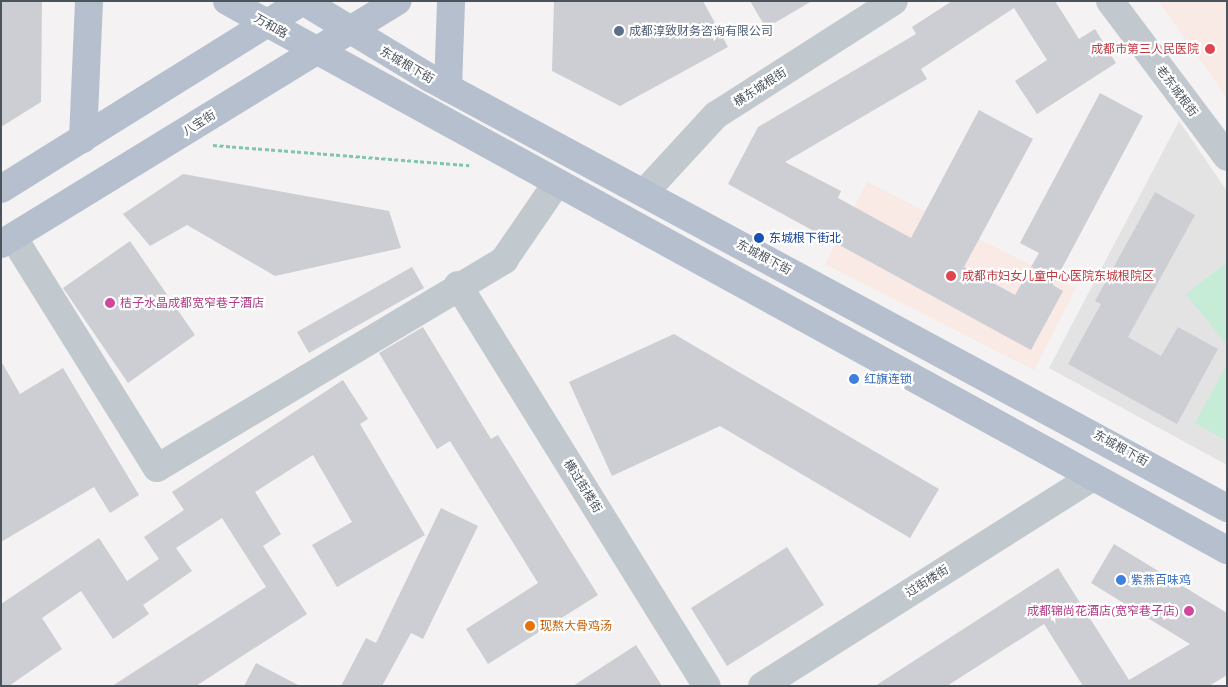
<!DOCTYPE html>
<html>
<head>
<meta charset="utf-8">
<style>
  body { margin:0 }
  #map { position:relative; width:1228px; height:687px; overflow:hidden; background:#f4f2f2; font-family:"IBM Plex Sans","Noto Sans SC",sans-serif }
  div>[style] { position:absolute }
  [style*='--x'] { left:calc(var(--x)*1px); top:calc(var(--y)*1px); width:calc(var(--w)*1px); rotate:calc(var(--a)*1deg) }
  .education>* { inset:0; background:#e4e3e3 }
  .medical>* { inset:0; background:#f9eae6 }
  .green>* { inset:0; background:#c6ebd7 }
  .building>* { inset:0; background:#ccced3 }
  .path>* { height:3px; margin-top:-1.5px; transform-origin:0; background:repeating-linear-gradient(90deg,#82c6aa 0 4px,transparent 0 6.5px) }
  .street>* { height:28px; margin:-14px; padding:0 14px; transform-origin:14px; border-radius:14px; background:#c1c8ce }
  .primary>* { height:28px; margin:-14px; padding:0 14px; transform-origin:14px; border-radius:14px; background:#b5bfcd }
  .dots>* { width:14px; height:14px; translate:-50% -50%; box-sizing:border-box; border:2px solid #fff; border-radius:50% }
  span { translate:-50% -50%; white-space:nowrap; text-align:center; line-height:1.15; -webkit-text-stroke:4.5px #fff; paint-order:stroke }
  .street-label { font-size:12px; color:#4b535d }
  .service-label { font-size:12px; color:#4e5e75 }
  .left { translate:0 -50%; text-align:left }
  .health-label { font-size:12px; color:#be3a42 }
  .right { translate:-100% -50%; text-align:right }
  .transit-label { font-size:12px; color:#164399 }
  .hotel-label { font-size:12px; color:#b23c85 }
  .shop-label { font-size:12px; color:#366cbe }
  .food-label { font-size:12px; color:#c56008 }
  .frame { position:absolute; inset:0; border:2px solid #4b535d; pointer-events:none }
</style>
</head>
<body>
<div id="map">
  <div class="education">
    <i style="clip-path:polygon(1179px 121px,1227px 191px,1227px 465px,1049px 368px)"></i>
  </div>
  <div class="medical">
    <i style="clip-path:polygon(1158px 1px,1227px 1px,1227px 98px)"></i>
    <i style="clip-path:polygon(867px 182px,1076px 288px,1034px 370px,825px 264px)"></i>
  </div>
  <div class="green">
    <i style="clip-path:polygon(1227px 262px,1227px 345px,1186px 294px)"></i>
    <i style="clip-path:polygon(1227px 364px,1227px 441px,1195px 423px)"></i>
  </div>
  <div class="building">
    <i style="clip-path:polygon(1px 1px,42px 1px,41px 102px,1px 127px)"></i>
    <i style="clip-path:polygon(554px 1px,703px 1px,728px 47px,620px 106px,552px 71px)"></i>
    <i style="clip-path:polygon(750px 1px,812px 1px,766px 28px)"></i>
    <i style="clip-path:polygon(952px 1px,1055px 1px,1079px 39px,1095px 29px,1116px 63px,1037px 114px,1015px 81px,1047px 60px,1014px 8px,921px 69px,927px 79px,785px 162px,841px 191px,838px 198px,911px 238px,979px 110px,1033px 139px,964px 267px,1015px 295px,1039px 253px,1020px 243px,1100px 93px,1143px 116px,1053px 285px,1063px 291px,1031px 350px,728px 184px,758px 127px,916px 34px,912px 27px)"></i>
    <i style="clip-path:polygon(183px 174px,389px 211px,401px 248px,275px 276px,187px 225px,150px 246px,123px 214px)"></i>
    <i style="clip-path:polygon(1155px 192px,1195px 215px,1128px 337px,1161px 356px,1178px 327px,1218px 349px,1177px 424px,1068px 364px,1101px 304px,1095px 301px)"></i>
    <i style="clip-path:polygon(130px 241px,195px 335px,128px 383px,63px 288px)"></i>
    <i style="clip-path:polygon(412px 267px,424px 288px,309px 353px,297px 332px)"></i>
    <i style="clip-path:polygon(423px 327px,491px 439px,498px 435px,598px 595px,488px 664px,466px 629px,538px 583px,450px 441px,437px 449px,379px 353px)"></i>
    <i style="clip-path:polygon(674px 334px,939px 489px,910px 538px,720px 426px,612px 476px,569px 382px)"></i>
    <i style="clip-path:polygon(1px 361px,20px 394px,63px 368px,139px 495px,110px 513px,94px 487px,1px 542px)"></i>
    <i style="clip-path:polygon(343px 380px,368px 419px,360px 424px,425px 535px,337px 587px,312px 545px,352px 522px,313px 455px,255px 492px,281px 534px,263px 546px,307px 614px,196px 686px,112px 686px,266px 587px,222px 518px,176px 548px,192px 571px,143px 605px,149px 614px,113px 639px,81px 591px,42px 618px,62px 649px,9px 686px,1px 686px,1px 604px,99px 538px,127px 581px,159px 559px,144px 537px,184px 510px,172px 492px)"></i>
    <i style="clip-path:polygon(441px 508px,478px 526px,423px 639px,411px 633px,382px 686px,341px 686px,366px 638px,376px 643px)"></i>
    <i style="clip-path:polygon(1114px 544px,1227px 613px,1227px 675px,1209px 686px,1083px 686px,1044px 624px,947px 686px,875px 686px,1058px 568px,1129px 680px,1190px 644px,1091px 583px)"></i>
    <i style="clip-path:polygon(787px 547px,824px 605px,727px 666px,691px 608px)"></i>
    <i style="clip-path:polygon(636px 645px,662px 686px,573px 686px)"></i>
    <i style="clip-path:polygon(256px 663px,300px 686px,244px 686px)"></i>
  </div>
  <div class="path">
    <i style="--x:213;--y:145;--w:257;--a:4.5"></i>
  </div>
  <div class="street">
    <i style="--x:1110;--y:1;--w:195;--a:53.1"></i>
    <i style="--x:644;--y:193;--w:106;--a:-47.3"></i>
    <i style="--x:716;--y:115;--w:211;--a:-32.6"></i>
    <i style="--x:13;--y:237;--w:272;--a:58.1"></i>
    <i style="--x:157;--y:468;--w:405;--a:-30.9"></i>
    <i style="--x:504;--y:260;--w:92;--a:-55.6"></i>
    <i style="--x:458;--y:285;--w:472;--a:58.2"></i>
    <i style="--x:762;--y:686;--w:391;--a:-32.3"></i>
  </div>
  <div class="primary">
    <i style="--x:227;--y:1;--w:1141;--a:28.77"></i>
    <i style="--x:303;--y:1;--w:149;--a:31.2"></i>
    <i style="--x:430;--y:78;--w:906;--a:28.35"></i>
    <i style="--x:448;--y:88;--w:87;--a:-88"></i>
    <i style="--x:83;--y:139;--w:138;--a:-87.5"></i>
    <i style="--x:1;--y:189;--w:356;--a:-31.9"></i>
    <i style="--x:1;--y:244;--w:465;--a:-31.5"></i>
  </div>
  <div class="dots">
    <i style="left:619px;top:31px;background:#5c6f8a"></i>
    <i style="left:1210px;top:49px;background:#e0444e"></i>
    <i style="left:759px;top:238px;background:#1a4fb4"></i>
    <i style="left:951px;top:276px;background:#e0444e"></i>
    <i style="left:110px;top:303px;background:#d1479c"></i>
    <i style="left:854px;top:379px;background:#3f7fe0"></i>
    <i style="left:1121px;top:580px;background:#3f7fe0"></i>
    <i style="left:1189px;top:611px;background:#d1479c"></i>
    <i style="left:530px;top:626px;background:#e8710a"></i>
  </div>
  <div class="street-label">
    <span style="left:271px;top:26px;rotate:29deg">万和路</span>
    <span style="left:407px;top:65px;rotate:30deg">东城根下街</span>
    <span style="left:760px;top:87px;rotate:-33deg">横东城根街</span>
    <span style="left:1177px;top:91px;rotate:53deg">老东城根街</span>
    <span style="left:199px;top:123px;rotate:-32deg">八宝街</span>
    <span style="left:764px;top:257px;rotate:28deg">东城根下街</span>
    <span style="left:1121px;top:448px;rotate:29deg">东城根下街</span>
    <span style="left:583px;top:486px;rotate:58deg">横过街楼街</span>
    <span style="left:927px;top:581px;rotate:-32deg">过街楼街</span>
  </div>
  <div class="service-label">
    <span class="left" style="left:629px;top:31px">成都淳致财务咨询有限公司</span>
  </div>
  <div class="health-label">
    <span class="right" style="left:1199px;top:49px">成都市第三人民医院</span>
    <span class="left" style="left:962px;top:276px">成都市妇女儿童中心医院东城根院区</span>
  </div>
  <div class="transit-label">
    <span class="left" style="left:769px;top:238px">东城根下街北</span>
  </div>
  <div class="hotel-label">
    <span class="left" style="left:120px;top:303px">桔子水晶成都宽窄巷子酒店</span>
    <span class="right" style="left:1179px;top:611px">成都锦尚花酒店(宽窄巷子店)</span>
  </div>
  <div class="shop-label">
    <span class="left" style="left:864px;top:379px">红旗连锁</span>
    <span class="left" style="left:1131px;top:580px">紫燕百味鸡</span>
  </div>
  <div class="food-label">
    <span class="left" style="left:540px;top:626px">现熬大骨鸡汤</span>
  </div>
  <div class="frame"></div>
</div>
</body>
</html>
